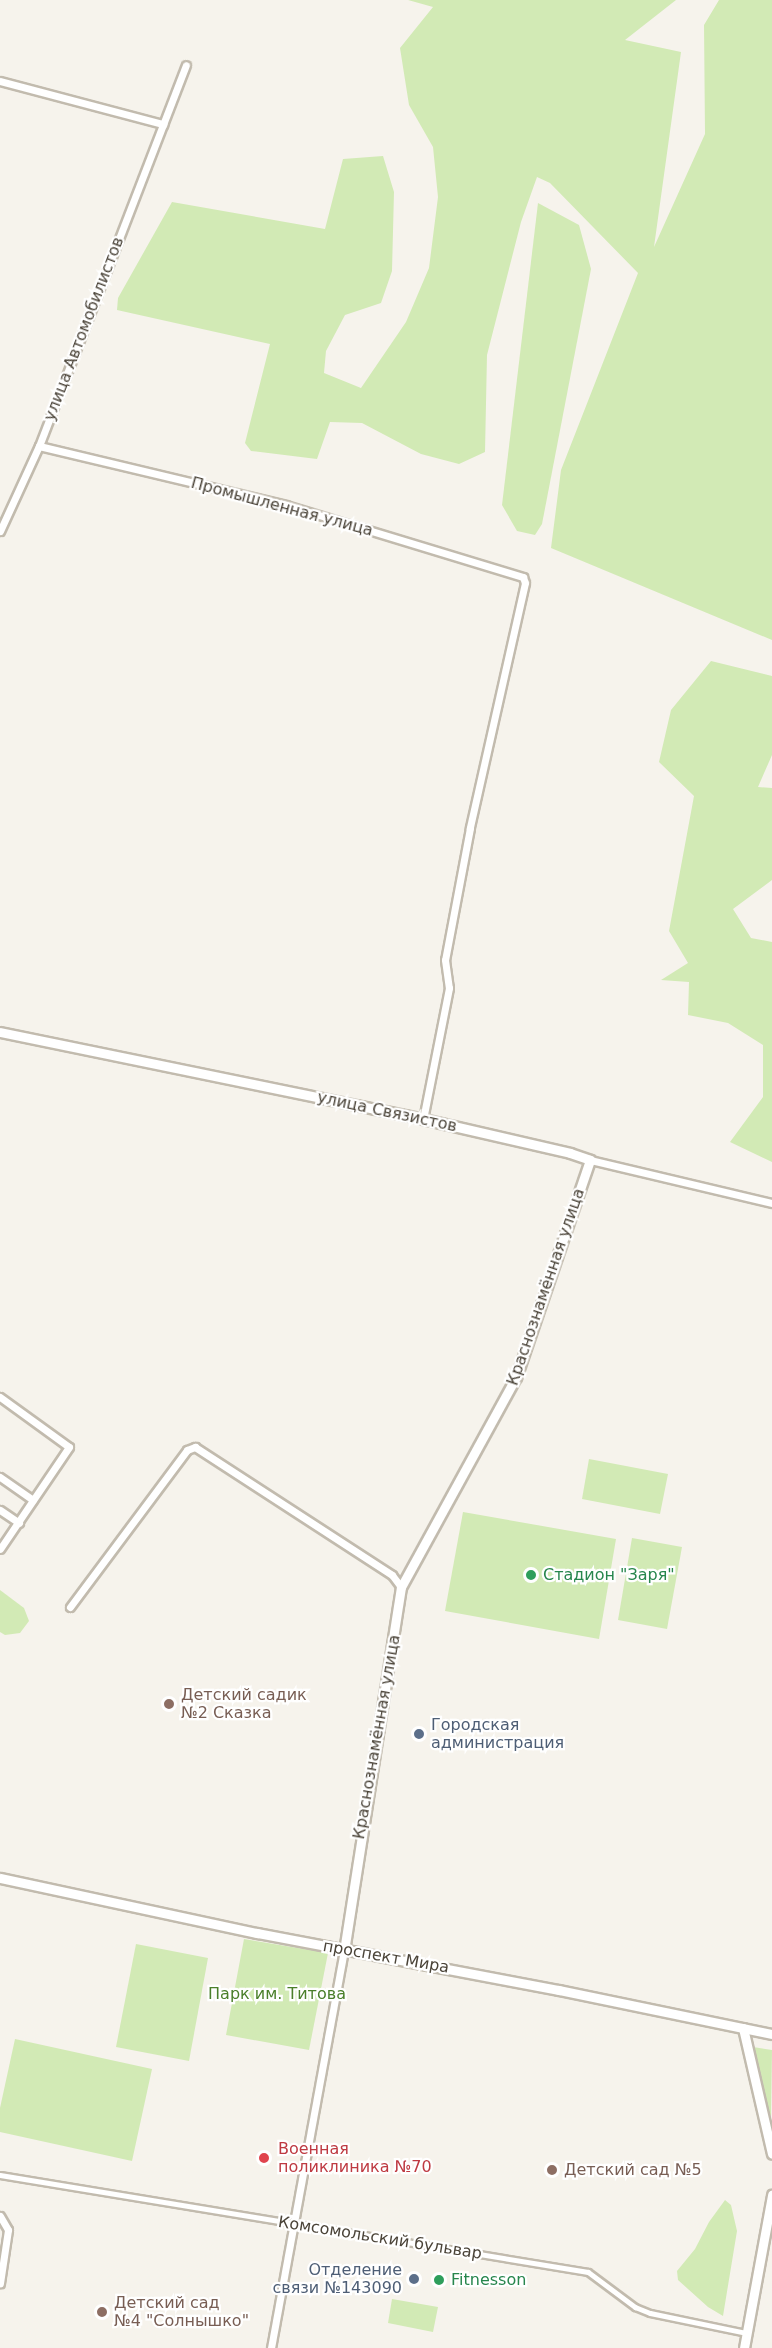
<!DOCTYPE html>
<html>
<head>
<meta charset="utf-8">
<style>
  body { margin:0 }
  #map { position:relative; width:772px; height:2348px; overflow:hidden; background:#f6f3ec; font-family:"DejaVu Sans",sans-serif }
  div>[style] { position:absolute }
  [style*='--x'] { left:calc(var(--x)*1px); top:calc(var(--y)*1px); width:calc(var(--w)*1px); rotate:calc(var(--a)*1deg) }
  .green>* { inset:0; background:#d2eab5 }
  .roads { filter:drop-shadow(2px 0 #c2bbae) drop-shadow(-2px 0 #c2bbae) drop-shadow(0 2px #c2bbae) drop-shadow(0 -2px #c2bbae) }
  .pedestrian>* { height:5px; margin:-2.5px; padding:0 2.5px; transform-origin:2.5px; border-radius:2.5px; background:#fff }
  .minor>* { height:7px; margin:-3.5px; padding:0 3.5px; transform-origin:3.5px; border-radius:3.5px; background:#fff }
  .tertiary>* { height:9px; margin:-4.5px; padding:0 4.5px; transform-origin:4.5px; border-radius:4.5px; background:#fff }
  .dots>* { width:16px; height:16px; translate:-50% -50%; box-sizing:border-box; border:3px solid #fff; border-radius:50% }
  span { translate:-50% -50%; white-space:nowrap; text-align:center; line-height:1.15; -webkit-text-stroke:4.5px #fff; paint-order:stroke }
  .street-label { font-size:16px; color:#4b4439 }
  .leisure-label { font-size:16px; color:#27864d }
  .left { translate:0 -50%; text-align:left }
  .education-label { font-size:16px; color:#785e54 }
  .service-label { font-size:16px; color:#4e5e75 }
  .right { translate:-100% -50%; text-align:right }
  .park-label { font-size:16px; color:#4a7f2a }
  .health-label { font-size:16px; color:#be3a42 }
</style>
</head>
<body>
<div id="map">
  <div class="green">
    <i style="clip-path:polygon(408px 0,676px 0,625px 40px,681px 52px,654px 247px,705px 134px,704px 25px,719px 0,772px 0,772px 640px,551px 548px,561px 470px,638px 273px,550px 183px,537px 177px,521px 222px,487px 355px,485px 452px,459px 464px,421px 454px,362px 423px,330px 422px,317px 459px,251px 451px,245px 443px,270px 344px,117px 310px,118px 298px,172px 202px,325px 229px,343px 159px,383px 156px,394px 192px,392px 271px,381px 303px,345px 315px,326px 351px,324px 373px,361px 388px,406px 322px,429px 268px,438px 197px,433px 147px,409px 105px,400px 48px,433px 7px)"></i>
    <i style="clip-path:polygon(538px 203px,579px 225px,591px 269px,542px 524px,535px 535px,517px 531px,502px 505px)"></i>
    <i style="clip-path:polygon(711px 661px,772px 676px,772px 755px,758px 787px,772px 788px,772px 880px,733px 909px,751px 938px,772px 942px,772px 1162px,730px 1142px,763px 1097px,763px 1045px,728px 1023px,688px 1015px,689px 982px,661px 980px,688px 963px,669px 931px,694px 796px,659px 762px,671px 710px)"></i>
    <i style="clip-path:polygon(589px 1459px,668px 1474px,660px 1514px,582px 1499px)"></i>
    <i style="clip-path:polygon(463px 1512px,616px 1539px,599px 1639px,445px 1611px)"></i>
    <i style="clip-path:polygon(632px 1538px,682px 1547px,667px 1629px,618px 1620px)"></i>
    <i style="clip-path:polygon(0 1590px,24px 1608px,29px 1621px,20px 1633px,5px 1635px,0 1632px)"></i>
    <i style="clip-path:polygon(244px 1939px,328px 1953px,309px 2050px,226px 2035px)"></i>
    <i style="clip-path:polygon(136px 1944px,208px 1958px,189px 2061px,116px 2047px)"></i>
    <i style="clip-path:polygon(15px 2039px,152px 2069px,132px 2161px,0 2132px,0 2108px)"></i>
    <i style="clip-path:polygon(753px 2047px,772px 2050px,771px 2116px,766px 2111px)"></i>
    <i style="clip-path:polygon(725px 2200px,731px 2205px,737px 2231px,723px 2316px,708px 2307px,678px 2280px,677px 2271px,695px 2249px,709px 2222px)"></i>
    <i style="clip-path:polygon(392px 2299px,438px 2307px,433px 2332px,388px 2323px)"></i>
  </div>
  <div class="roads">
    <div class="pedestrian">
      <i style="--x:0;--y:2175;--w:596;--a:9.37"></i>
      <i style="--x:588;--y:2272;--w:59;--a:36.7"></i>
      <i style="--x:635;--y:2307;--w:16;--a:22"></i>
      <i style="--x:650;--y:2313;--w:99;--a:11.7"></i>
    </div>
    <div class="minor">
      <i style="--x:0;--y:81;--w:169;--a:14.8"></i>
      <i style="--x:39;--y:446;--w:254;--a:13.4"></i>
      <i style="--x:286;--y:505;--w:248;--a:16.9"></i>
      <i style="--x:523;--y:577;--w:6;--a:72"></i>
      <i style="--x:525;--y:583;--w:251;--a:102.7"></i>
      <i style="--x:470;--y:828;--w:134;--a:100.7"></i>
      <i style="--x:445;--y:960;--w:28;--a:82"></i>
      <i style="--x:449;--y:988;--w:134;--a:101.2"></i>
      <i style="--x:0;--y:531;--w:94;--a:-65.4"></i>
      <i style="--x:39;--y:446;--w:408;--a:-68.9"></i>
      <i style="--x:590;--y:1160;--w:187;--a:13.3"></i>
      <i style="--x:0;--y:1397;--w:85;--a:35.9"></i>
      <i style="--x:69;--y:1447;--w:123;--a:124.1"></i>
      <i style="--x:0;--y:1477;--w:40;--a:34.9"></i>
      <i style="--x:0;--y:1510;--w:23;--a:34"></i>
      <i style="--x:70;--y:1607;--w:196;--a:-53.3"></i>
      <i style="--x:187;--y:1450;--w:9;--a:-21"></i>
      <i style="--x:195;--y:1447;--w:235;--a:33"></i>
      <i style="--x:392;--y:1575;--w:15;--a:53"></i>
      <i style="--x:0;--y:2216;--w:16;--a:60"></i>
      <i style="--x:8;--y:2230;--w:54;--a:98.6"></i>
      <i style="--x:271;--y:2348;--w:406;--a:-79.6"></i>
    </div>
    <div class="tertiary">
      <i style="--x:0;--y:1032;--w:432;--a:11.6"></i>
      <i style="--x:423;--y:1119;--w:151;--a:13"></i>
      <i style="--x:570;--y:1153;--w:21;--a:19"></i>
      <i style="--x:590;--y:1160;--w:229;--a:108.8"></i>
      <i style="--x:516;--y:1377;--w:239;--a:118.7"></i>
      <i style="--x:401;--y:1587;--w:366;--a:98.9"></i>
      <i style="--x:0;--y:1878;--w:263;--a:12.1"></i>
      <i style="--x:257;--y:1933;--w:307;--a:10.7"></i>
      <i style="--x:559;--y:1990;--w:217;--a:11.7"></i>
      <i style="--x:743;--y:2028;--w:129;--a:77"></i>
      <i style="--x:744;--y:2348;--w:156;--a:-79.6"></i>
    </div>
  </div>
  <div class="dots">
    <i style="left:531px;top:1575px;background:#2e9e5b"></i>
    <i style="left:169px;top:1704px;background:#8d6e63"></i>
    <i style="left:419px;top:1734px;background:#5c6f8a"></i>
    <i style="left:264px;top:2158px;background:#e0444e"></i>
    <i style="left:552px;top:2170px;background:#8d6e63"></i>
    <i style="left:414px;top:2279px;background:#5c6f8a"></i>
    <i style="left:439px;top:2280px;background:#2e9e5b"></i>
    <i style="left:102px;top:2312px;background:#8d6e63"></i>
  </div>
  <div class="street-label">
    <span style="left:84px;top:329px;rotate:-69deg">улица Автомобилистов</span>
    <span style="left:282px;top:507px;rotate:15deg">Промышленная улица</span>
    <span style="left:387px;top:1112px;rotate:12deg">улица Связистов</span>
    <span style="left:546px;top:1287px;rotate:-71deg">Краснознамённая улица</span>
    <span style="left:377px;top:1737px;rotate:-80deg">Краснознамённая улица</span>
    <span style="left:386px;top:1957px;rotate:10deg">проспект Мира</span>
    <span style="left:380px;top:2238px;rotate:9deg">Комсомольский бульвар</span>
  </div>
  <div class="leisure-label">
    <span class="left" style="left:543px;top:1575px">Стадион "Заря"</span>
    <span class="left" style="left:451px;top:2280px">Fitnesson</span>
  </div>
  <div class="education-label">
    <span class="left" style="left:181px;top:1704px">Детский садик<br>№2 Сказка</span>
    <span class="left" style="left:564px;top:2170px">Детский сад №5</span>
    <span class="left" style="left:114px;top:2312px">Детский сад<br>№4 "Солнышко"</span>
  </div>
  <div class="service-label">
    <span class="left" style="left:431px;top:1734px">Городская<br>администрация</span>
    <span class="right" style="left:402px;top:2279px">Отделение<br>связи №143090</span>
  </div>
  <div class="park-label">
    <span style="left:277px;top:1994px">Парк им. Титова</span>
  </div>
  <div class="health-label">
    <span class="left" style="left:278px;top:2158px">Военная<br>поликлиника №70</span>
  </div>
</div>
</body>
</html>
